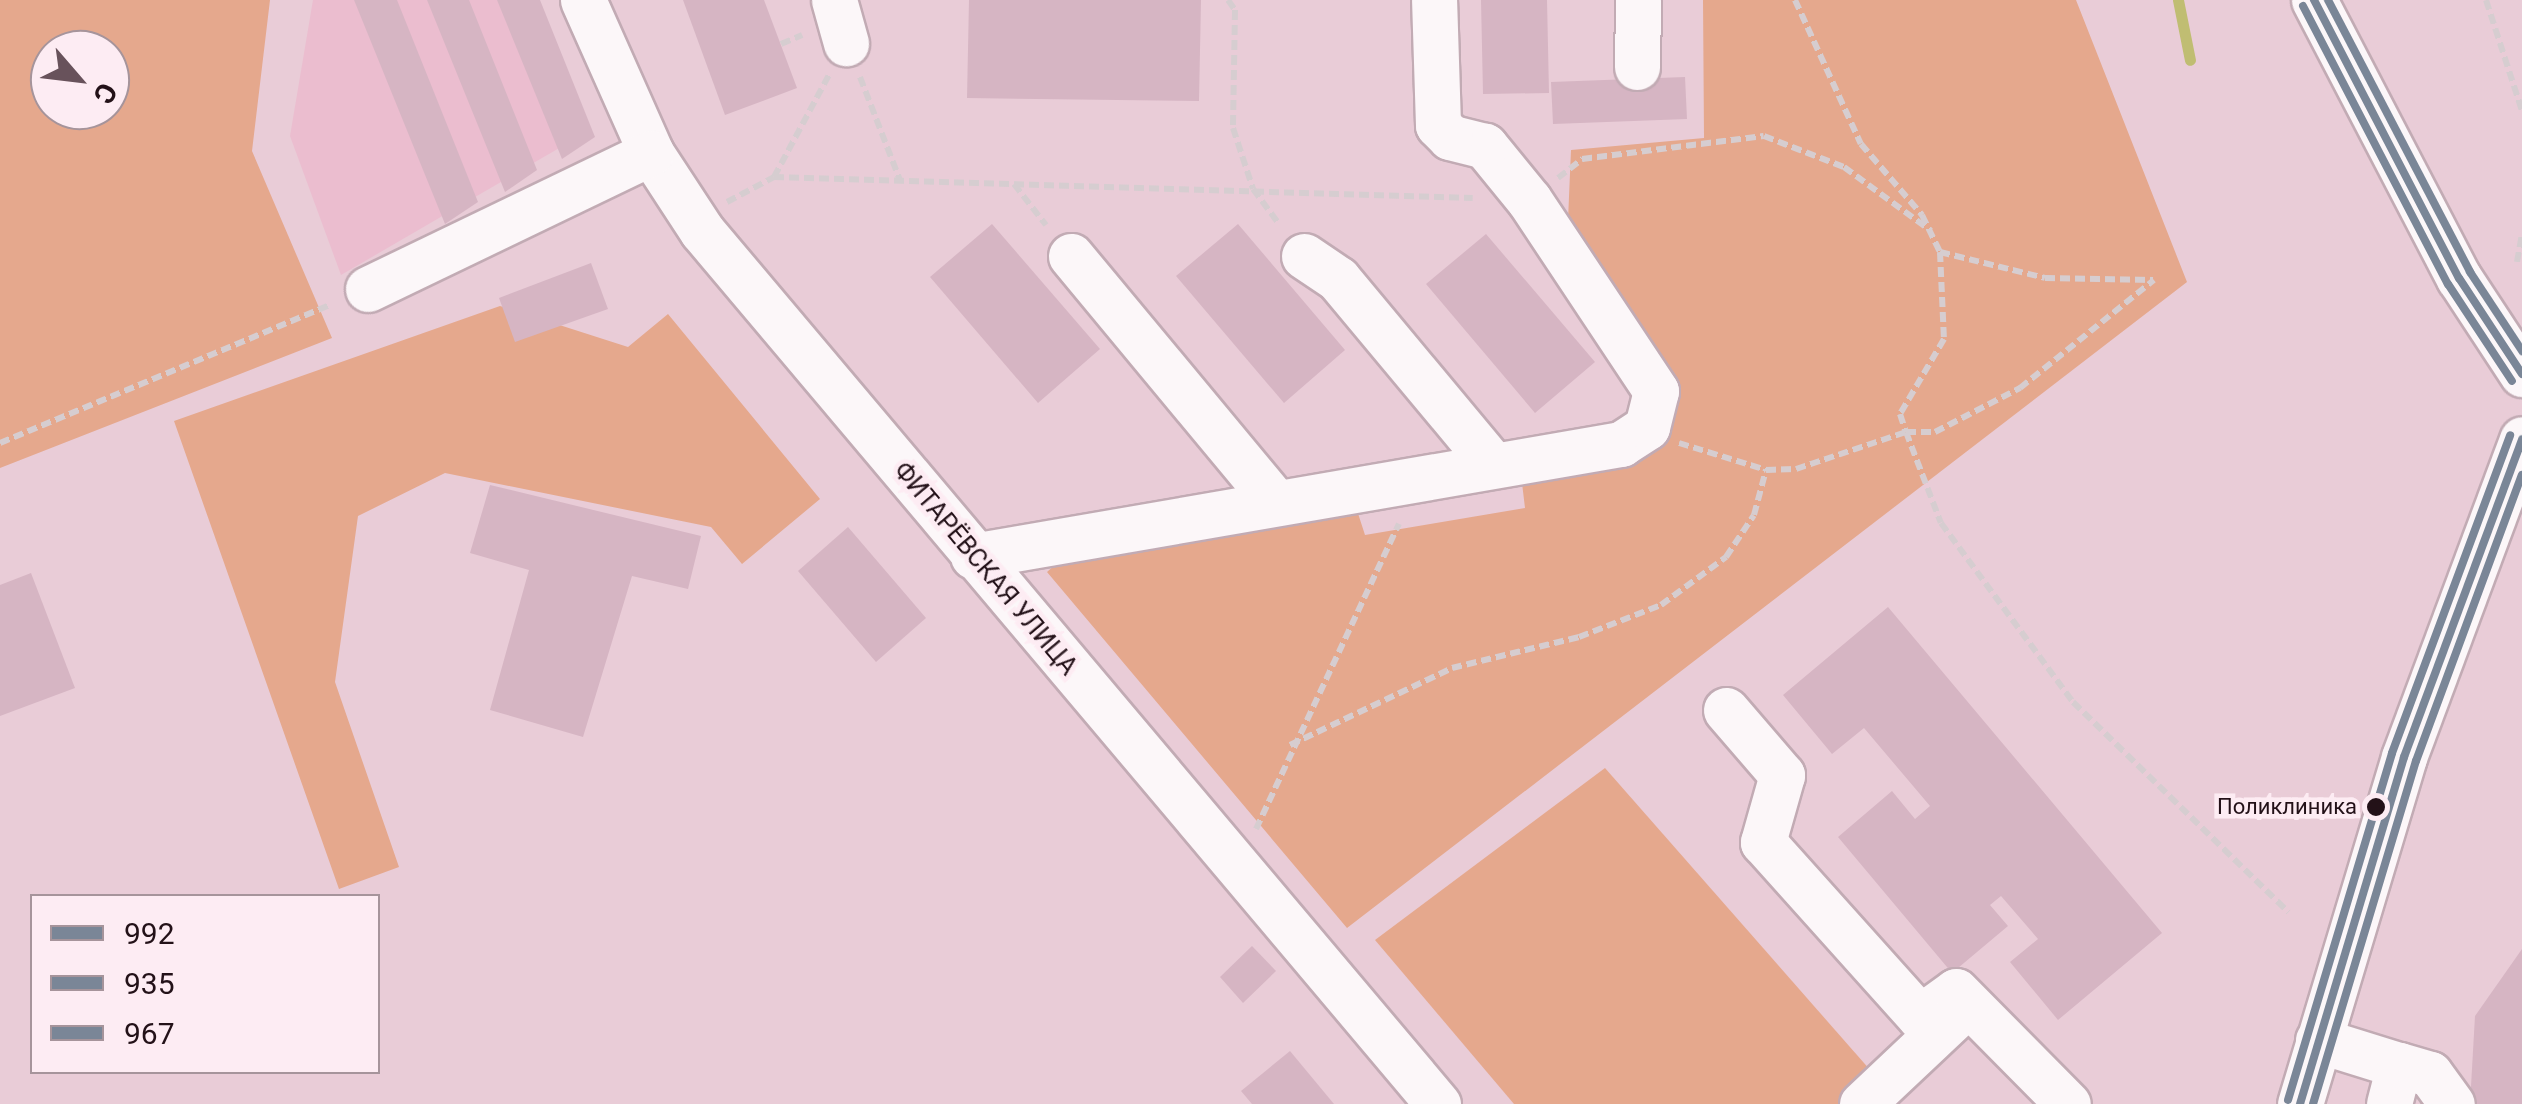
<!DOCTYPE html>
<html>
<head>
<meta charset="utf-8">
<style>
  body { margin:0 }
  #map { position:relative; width:2522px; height:1104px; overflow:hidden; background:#e9ccd7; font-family:Roboto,sans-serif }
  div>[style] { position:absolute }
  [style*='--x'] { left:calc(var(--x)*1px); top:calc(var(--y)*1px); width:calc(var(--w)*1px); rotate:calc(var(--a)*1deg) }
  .built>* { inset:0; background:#ebbdcf }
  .green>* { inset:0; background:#e5a88d }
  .stream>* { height:11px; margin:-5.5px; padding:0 5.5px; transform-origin:5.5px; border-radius:5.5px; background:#c0bd72 }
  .building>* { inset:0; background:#d6b5c3 }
  .path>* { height:6px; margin-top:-3px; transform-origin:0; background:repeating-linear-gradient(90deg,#d6cdd0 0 10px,transparent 0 15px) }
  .roads { filter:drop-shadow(2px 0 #c2abb4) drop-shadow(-2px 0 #c2abb4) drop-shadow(0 2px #c2abb4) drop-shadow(0 -2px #c2abb4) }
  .minor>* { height:45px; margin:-22.5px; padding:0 22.5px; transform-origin:22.5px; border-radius:22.5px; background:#fcf7f9 }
  .bus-1>* { height:8px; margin:-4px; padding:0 4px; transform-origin:4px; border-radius:4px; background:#7a8697 }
  .bus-2>* { height:8px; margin:-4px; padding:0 4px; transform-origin:4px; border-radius:4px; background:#7a8697 }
  .bus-3>* { height:8px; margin:-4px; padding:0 4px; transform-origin:4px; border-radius:4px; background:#7a8697 }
  .dots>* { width:28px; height:28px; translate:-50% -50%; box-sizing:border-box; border:5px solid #fdecf3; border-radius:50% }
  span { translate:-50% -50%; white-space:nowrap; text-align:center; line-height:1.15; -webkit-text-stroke:9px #fdecf3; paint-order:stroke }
  .bus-label { font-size:22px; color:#231118 }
  .right { translate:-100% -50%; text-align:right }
  .street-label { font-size:25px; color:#231118 }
  .legend { position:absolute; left:30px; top:894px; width:350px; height:180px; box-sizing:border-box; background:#fdecf3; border:2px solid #a6949b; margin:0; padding:12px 18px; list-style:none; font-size:30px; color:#231118 }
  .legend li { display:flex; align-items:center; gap:20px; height:50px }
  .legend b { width:50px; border:2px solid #a6949b }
  .north { position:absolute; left:30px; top:30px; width:100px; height:100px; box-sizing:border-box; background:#fdecf3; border:2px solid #a6949b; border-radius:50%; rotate:118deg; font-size:28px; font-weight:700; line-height:40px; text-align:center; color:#231118 }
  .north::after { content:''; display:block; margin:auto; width:35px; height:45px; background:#68525b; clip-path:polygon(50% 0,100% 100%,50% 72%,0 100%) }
</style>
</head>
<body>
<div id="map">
  <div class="built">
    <i style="clip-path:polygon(313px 0,539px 0,561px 147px,341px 275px,290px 136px)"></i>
  </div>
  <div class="green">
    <i style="clip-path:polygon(evenodd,0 0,270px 0,252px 151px,332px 338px,0 468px,0 0,110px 50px,110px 110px,50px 110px,50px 50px,110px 50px)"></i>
    <i style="clip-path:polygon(1703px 0,2076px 0,2187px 282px,1347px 928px,1047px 572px,1066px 555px,1354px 501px,1365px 535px,1525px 508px,1522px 483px,1659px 424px,1568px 220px,1571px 150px,1704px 138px)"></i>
    <i style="clip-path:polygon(500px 306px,628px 347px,668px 314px,820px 499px,742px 564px,711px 527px,445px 473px,358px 516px,335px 682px,399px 867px,339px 889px,174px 421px)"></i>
    <i style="clip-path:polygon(1605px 768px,1900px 1104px,1514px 1104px,1375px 940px)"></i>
  </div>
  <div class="stream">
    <i style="--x:2178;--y:0;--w:61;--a:78.7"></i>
  </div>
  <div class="building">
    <i style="clip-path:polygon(354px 0,397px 0,478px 202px,445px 224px)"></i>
    <i style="clip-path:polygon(427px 0,469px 0,537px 170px,505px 192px)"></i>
    <i style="clip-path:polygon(497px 0,540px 0,595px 137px,562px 159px)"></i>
    <i style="clip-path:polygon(683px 0,764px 0,797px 88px,725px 115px)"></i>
    <i style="clip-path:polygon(969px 0,1201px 0,1199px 101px,967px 98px)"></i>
    <i style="clip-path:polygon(1481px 0,1547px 0,1549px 93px,1483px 94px)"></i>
    <i style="clip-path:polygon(1685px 77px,1687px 119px,1553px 124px,1551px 82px)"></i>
    <i style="clip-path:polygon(992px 224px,1100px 349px,1038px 403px,930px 277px)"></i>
    <i style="clip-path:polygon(1238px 224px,1345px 350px,1284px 403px,1176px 276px)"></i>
    <i style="clip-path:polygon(1486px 234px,1595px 362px,1535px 413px,1426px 284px)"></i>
    <i style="clip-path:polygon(591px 263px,608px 309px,515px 342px,499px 298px)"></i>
    <i style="clip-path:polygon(490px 485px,701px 536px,688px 589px,632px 576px,583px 737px,490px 710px,529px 570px,470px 553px)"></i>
    <i style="clip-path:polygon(848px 527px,926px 618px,876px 662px,798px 571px)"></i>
    <i style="clip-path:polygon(31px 573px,75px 688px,0 716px,0 585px)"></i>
    <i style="clip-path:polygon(1888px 607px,2162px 933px,2058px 1020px,2010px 962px,2038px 939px,2001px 896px,1990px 905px,2008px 926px,1952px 973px,1838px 837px,1892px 791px,1915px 819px,1930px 806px,1864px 728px,1832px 754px,1783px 695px)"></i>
    <i style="clip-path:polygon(1252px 946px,1276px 971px,1243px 1003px,1220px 977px)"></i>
    <i style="clip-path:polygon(2522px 949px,2522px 1104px,2470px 1104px,2475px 1016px)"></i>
    <i style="clip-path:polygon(1290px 1051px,1334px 1104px,1252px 1104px,1241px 1091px)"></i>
  </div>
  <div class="path">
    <i style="--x:1228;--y:0;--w:12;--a:55"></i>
    <i style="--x:1235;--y:10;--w:118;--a:91"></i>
    <i style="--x:1233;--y:128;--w:64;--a:71.8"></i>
    <i style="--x:1253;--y:189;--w:44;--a:53.4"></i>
    <i style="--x:1795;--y:0;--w:158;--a:65.4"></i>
    <i style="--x:1861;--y:144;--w:94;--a:49.3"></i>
    <i style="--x:1922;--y:215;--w:41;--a:64.1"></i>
    <i style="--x:1940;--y:252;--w:87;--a:87.4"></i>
    <i style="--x:1944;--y:339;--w:87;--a:120.4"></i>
    <i style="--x:1900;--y:414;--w:19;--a:72"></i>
    <i style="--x:1906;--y:432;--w:29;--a:0"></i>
    <i style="--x:1935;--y:432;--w:96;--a:-27.4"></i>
    <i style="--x:2020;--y:388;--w:172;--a:-38.9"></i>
    <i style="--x:2486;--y:0;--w:117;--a:72"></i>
    <i style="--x:781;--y:44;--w:23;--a:-23"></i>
    <i style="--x:860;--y:77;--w:110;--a:68.8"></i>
    <i style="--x:774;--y:177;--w:116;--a:-61.7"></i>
    <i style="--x:1558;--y:178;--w:31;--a:-38"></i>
    <i style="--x:1582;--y:159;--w:183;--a:-7.2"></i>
    <i style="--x:1764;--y:136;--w:86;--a:21.2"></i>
    <i style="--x:1844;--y:167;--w:108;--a:36.3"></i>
    <i style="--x:1014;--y:184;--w:52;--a:52"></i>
    <i style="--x:727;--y:202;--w:53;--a:-28"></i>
    <i style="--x:774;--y:177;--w:699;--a:1.72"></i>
    <i style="--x:1940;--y:252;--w:108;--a:13.9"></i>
    <i style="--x:2045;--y:278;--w:108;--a:1.1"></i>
    <i style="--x:2517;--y:262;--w:27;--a:-80"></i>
    <i style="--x:0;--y:443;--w:358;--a:-22.7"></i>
    <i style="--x:1679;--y:443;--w:91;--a:17.2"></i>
    <i style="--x:1766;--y:470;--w:30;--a:-2"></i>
    <i style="--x:1796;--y:469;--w:116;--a:-18.6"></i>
    <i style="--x:1906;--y:432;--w:97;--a:69"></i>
    <i style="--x:1941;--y:523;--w:222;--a:53.6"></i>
    <i style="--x:2073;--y:702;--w:301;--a:44.3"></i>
    <i style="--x:1290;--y:745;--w:179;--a:-25.4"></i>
    <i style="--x:1452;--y:668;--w:131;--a:-13.7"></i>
    <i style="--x:1579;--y:637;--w:88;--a:-21.3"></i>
    <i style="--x:1661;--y:605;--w:81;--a:-36.4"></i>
    <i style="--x:1726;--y:557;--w:50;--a:-56.3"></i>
    <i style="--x:1754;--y:515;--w:47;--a:-75.1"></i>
    <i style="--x:1256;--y:829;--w:337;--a:-64.9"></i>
  </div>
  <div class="roads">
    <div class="minor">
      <i style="--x:583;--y:0;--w:167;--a:66"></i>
      <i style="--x:651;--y:153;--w:93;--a:56.8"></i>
      <i style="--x:702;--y:231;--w:1142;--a:49.87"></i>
      <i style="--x:834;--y:0;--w:45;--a:74.4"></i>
      <i style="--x:2314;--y:0;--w:314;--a:62.5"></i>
      <i style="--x:2459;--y:278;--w:115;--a:56.7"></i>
      <i style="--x:1637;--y:67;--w:67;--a:-89.1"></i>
      <i style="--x:1071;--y:256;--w:321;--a:50.3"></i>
      <i style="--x:1304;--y:256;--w:41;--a:34.1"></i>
      <i style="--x:1338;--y:279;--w:242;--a:50.2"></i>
      <i style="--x:368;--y:289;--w:314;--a:-25.7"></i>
      <i style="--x:973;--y:556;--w:658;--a:-9.81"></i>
      <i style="--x:1621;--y:444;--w:31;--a:-33"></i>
      <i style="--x:1647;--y:427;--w:37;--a:-76"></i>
      <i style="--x:1656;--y:391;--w:229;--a:-123.6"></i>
      <i style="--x:1529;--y:200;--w:70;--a:-129.2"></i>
      <i style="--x:1485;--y:146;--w:36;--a:-166"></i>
      <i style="--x:1450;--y:137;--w:17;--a:-135"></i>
      <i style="--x:1438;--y:125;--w:125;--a:-91.8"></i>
      <i style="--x:1726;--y:710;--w:86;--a:49.3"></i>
      <i style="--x:1782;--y:775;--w:70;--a:105.8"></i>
      <i style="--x:1763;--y:842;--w:235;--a:48.1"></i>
      <i style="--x:1920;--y:1017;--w:44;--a:-35.8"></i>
      <i style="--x:1956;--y:991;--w:159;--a:45.3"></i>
      <i style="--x:2318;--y:1040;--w:85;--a:17.2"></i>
      <i style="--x:2399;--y:1065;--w:40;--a:104.4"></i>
      <i style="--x:2399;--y:1065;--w:32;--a:16"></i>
      <i style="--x:2430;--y:1074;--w:37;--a:54"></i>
      <i style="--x:1862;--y:1104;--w:143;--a:-43.3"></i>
      <i style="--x:2300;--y:1104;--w:362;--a:-73.3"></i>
      <i style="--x:2404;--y:757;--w:339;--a:-69.6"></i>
    </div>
  </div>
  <div class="bus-1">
    <i style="--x:2314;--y:0;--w:314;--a:62.5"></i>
    <i style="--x:2459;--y:278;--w:115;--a:56.7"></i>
    <i style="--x:2300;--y:1104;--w:362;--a:-73.3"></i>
    <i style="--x:2404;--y:757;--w:339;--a:-69.6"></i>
  </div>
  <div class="bus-2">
    <i style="--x:2303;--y:6;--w:314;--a:62.5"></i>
    <i style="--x:2448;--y:284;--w:116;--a:56.6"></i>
    <i style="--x:2313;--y:1104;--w:358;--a:-73.3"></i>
    <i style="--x:2416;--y:761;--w:305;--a:-69.7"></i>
  </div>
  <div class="bus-3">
    <i style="--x:2328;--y:0;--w:307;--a:62.4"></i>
    <i style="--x:2470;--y:272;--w:95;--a:56.6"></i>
    <i style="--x:2288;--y:1100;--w:362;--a:-73.3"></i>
    <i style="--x:2392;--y:753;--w:339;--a:-69.6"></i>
  </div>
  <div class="dots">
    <i style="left:2376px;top:807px;background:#231118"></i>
  </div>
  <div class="bus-label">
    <span class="right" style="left:2357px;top:807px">Поликлиника</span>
  </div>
  <div class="street-label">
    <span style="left:985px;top:569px;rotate:50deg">ФИТАРЁВСКАЯ УЛИЦА</span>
  </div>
  <ul class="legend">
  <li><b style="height:12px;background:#7a8697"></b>992</li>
  <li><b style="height:12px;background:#7a8697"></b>935</li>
  <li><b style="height:12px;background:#7a8697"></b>967</li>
  </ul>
  <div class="north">С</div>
</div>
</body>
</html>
